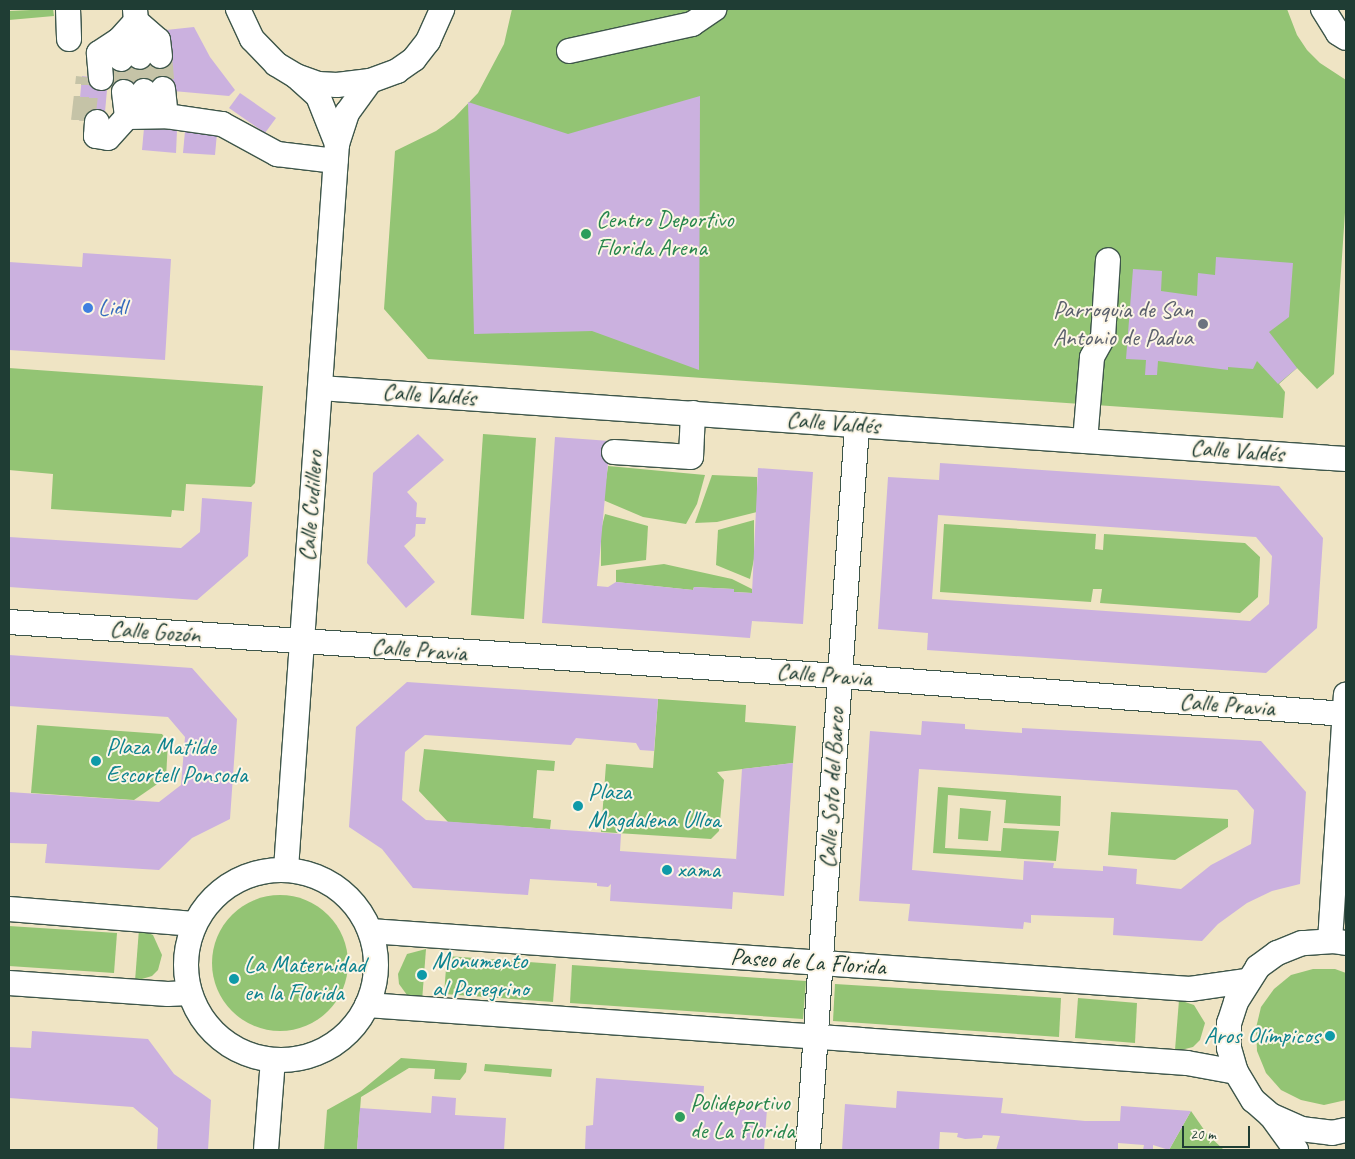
<!DOCTYPE html>
<html>
<head>
<meta charset="utf-8">
<style>
  body { margin:0 }
  #map { position:relative; width:1355px; height:1159px; overflow:hidden; background:#efe4c4; font-family:Caveat,sans-serif }
  div>[style] { position:absolute }
  [style*='--x'] { left:calc(var(--x)*1px); top:calc(var(--y)*1px); width:calc(var(--w)*1px); rotate:calc(var(--a)*1deg) }
  .green>* { inset:0; background:#93c474 }
  .round { border-radius:50% }
  .building>* { inset:0; background:#cbb1df }
  .minor-tunnel>* { height:24px; margin-top:-12px; transform-origin:0; background:repeating-linear-gradient(90deg,#c5c3a7 0 24px,transparent 0 36px) }
  .roads { filter:drop-shadow(1px 0 #3e564a) drop-shadow(-1px 0 #3e564a) drop-shadow(0 1px #3e564a) drop-shadow(0 -1px #3e564a) }
  .minor>* { height:24px; margin:-12px; padding:0 12px; transform-origin:12px; border-radius:12px; background:#fff }
  .minor>.ring { margin:-12px; padding:0; box-sizing:content-box; background:none; border:24px solid #fff; border-radius:50% }
  .dots>* { width:14px; height:14px; translate:-50% -50%; box-sizing:border-box; border:2px solid #fcf5e5; border-radius:50% }
  span { translate:-50% -50%; white-space:nowrap; text-align:center; line-height:1.15; -webkit-text-stroke:4px #fcf5e5; paint-order:stroke }
  .leisure-label { font-size:24px; color:#27864d }
  .left { translate:0 -50%; text-align:left }
  .shop-label { font-size:24px; color:#366cbe }
  .worship-label { font-size:24px; color:#5b616d }
  .right { translate:-100% -50%; text-align:right }
  .street-label { font-size:24px; color:#1f3d34 }
  .culture-label { font-size:24px; color:#0d838f }
  .frame { position:absolute; inset:0; border:10px solid #1f3d34; pointer-events:none }
  .scale { position:absolute; left:1182px; top:1126px; width:68px; height:22px; box-sizing:border-box; border:2px solid #1f3d34; border-top:0; padding-left:6px; font-size:15px; line-height:18px; white-space:nowrap; color:#1f3d34; -webkit-text-stroke:4px #fcf5e5; paint-order:stroke }
</style>
</head>
<body>
<div id="map">
  <div class="green">
    <i style="clip-path:polygon(53px 9px,54px 16px,9px 20px,9px 11px)"></i>
    <i style="clip-path:polygon(512px 9px,1287px 9px,1297px 35px,1307px 50px,1320px 63px,1346px 80px,1346px 198px,1334px 374px,1317px 389px,1297px 368px,1279px 384px,1285px 392px,1283px 418px,428px 359px,384px 309px,395px 151px,436px 131px,454px 118px,478px 93px,504px 44px)"></i>
    <i style="clip-path:polygon(9px 368px,263px 386px,255px 483px,251px 487px,186px 484px,184px 511px,172px 510px,171px 517px,51px 509px,53px 474px,9px 470px)"></i>
    <i style="clip-path:polygon(483px 434px,536px 438px,524px 619px,471px 615px)"></i>
    <i style="clip-path:polygon(608px 466px,705px 475px,697px 504px,686px 524px,643px 517px,603px 500px)"></i>
    <i style="clip-path:polygon(712px 475px,757px 477px,757px 512px,717px 522px,695px 523px)"></i>
    <i style="clip-path:polygon(605px 514px,648px 526px,646px 560px,601px 566px,601px 530px)"></i>
    <i style="clip-path:polygon(754px 520px,754px 559px,750px 579px,716px 565px,718px 530px)"></i>
    <i style="clip-path:polygon(944px 524px,1096px 534px,1095px 549px,1103px 550px,1104px 534px,1245px 543px,1260px 557px,1258px 597px,1240px 613px,1100px 603px,1102px 589px,1093px 589px,1091px 602px,940px 592px)"></i>
    <i style="clip-path:polygon(664px 564px,732px 579px,752px 589px,752px 593px,734px 592px,733px 589px,694px 587px,693px 590px,616px 582px,616px 570px)"></i>
    <i style="clip-path:polygon(658px 699px,746px 705px,745px 722px,796px 726px,793px 763px,717px 772px,724px 780px,719px 831px,711px 839px,601px 832px,606px 764px,653px 768px)"></i>
    <i style="clip-path:polygon(37px 725px,162px 734px,168px 742px,166px 778px,134px 800px,31px 793px)"></i>
    <i style="clip-path:polygon(424px 749px,555px 761px,554px 771px,537px 770px,533px 818px,551px 820px,550px 829px,448px 822px,419px 791px)"></i>
    <i style="clip-path:polygon(938px 787px,1061px 796px,1060px 826px,1004px 823px,1006px 800px,948px 795px,945px 848px,1001px 851px,1003px 828px,1059px 831px,1056px 861px,933px 853px)"></i>
    <i style="clip-path:polygon(960px 808px,991px 811px,988px 841px,958px 839px)"></i>
    <i style="clip-path:polygon(1111px 812px,1228px 819px,1228px 827px,1175px 860px,1108px 855px)"></i>
    <i class="round" style="left:212px;top:895px;width:136px;height:136px"></i>
    <i style="clip-path:polygon(9px 926px,117px 933px,114px 973px,9px 966px)"></i>
    <i style="clip-path:polygon(139px 929px,153px 935px,162px 955px,158px 970px,152px 976px,135px 981px)"></i>
    <i style="clip-path:polygon(426px 949px,422px 1001px,407px 995px,399px 984px,398px 974px,407px 954px)"></i>
    <i style="clip-path:polygon(447px 956px,556px 964px,553px 1002px,444px 994px)"></i>
    <i style="clip-path:polygon(572px 965px,806px 981px,803px 1019px,570px 1003px)"></i>
    <i style="clip-path:polygon(1313px 969px,1335px 969px,1346px 973px,1346px 1100px,1324px 1105px,1301px 1100px,1281px 1090px,1266px 1073px,1257px 1051px,1256px 1028px,1261px 1007px,1274px 989px,1291px 975px)"></i>
    <i style="clip-path:polygon(835px 984px,1061px 998px,1059px 1037px,833px 1021px)"></i>
    <i style="clip-path:polygon(1078px 998px,1137px 1003px,1135px 1043px,1075px 1038px)"></i>
    <i style="clip-path:polygon(1179px 1000px,1194px 1005px,1205px 1023px,1200px 1040px,1193px 1047px,1181px 1050px,1175px 1050px)"></i>
    <i style="clip-path:polygon(401px 1058px,467px 1063px,466px 1072px,460px 1080px,434px 1079px,435px 1069px,409px 1068px,361px 1097px,357px 1150px,324px 1150px,327px 1110px,361px 1091px)"></i>
    <i style="clip-path:polygon(485px 1064px,552px 1069px,551px 1077px,484px 1071px)"></i>
    <i style="clip-path:polygon(1191px 1111px,1207px 1134px,1224px 1150px,1169px 1150px)"></i>
  </div>
  <div class="building">
    <i style="clip-path:polygon(194px 27px,210px 57px,235px 90px,229px 96px,173px 91px,118px 92px,115px 59px,169px 55px,166px 30px)"></i>
    <i style="clip-path:polygon(82px 76px,108px 79px,104px 123px,78px 120px)"></i>
    <i style="clip-path:polygon(240px 93px,276px 118px,265px 133px,229px 108px)"></i>
    <i style="clip-path:polygon(700px 96px,699px 370px,592px 331px,474px 334px,468px 102px,568px 134px)"></i>
    <i style="clip-path:polygon(144px 128px,177px 130px,176px 153px,142px 150px)"></i>
    <i style="clip-path:polygon(185px 131px,217px 133px,215px 155px,183px 153px)"></i>
    <i style="clip-path:polygon(83px 253px,171px 259px,165px 360px,9px 350px,9px 262px,82px 267px)"></i>
    <i style="clip-path:polygon(1216px 257px,1293px 263px,1289px 317px,1269px 332px,1297px 368px,1278px 384px,1257px 361px,1253px 369px,1228px 367px,1228px 370px,1158px 361px,1157px 375px,1145px 375px,1146px 360px,1126px 359px,1133px 269px,1162px 271px,1161px 291px,1197px 296px,1198px 273px,1215px 275px)"></i>
    <i style="clip-path:polygon(418px 434px,444px 460px,407px 492px,417px 503px,416px 517px,426px 518px,425px 524px,416px 524px,415px 536px,404px 546px,435px 582px,406px 608px,367px 563px,373px 473px)"></i>
    <i style="clip-path:polygon(555px 437px,610px 441px,597px 586px,608px 587px,616px 582px,693px 590px,694px 587px,734px 589px,734px 592px,752px 593px,758px 468px,813px 472px,803px 624px,752px 621px,750px 638px,542px 623px)"></i>
    <i style="clip-path:polygon(evenodd,940px 463px,1279px 486px,1323px 538px,1317px 628px,1266px 673px,927px 650px,928px 633px,878px 629px,888px 477px,939px 480px,940px 463px,938px 515px,1256px 537px,1272px 556px,1269px 604px,1250px 621px,932px 599px,938px 515px)"></i>
    <i style="clip-path:polygon(202px 498px,252px 502px,248px 556px,197px 600px,9px 587px,9px 537px,181px 548px,200px 532px)"></i>
    <i style="clip-path:polygon(9px 655px,192px 668px,237px 719px,230px 819px,192px 838px,159px 870px,45px 863px,47px 844px,9px 843px,9px 792px,159px 802px,181px 785px,185px 737px,168px 717px,9px 706px)"></i>
    <i style="clip-path:polygon(407px 682px,658px 699px,654px 751px,640px 750px,636px 743px,576px 738px,571px 745px,425px 735px,405px 752px,402px 800px,426px 820px,621px 834px,620px 851px,736px 859px,736px 861px,742px 769px,793px 763px,784px 896px,733px 892px,732px 909px,610px 901px,611px 884px,608px 887px,597px 886px,597px 883px,530px 879px,528px 895px,413px 888px,382px 849px,349px 827px,356px 727px)"></i>
    <i style="clip-path:polygon(evenodd,922px 721px,965px 724px,965px 729px,1022px 733px,1022px 728px,1261px 741px,1306px 792px,1300px 884px,1272px 891px,1247px 903px,1218px 924px,1202px 941px,1113px 935px,1114px 918px,1031px 915px,1031px 923px,1024px 922px,1023px 929px,908px 921px,910px 904px,859px 901px,870px 731px,921px 735px,922px 721px,919px 769px,1237px 790px,1254px 810px,1251px 844px,1211px 865px,1181px 889px,1136px 884px,1137px 869px,1103px 866px,1103px 871px,1053px 868px,1054px 863px,1024px 861px,1023px 880px,912px 870px,919px 769px)"></i>
    <i style="clip-path:polygon(32px 1031px,148px 1039px,174px 1074px,211px 1100px,208px 1150px,157px 1150px,158px 1128px,133px 1107px,9px 1098px,9px 1047px,31px 1048px)"></i>
    <i style="clip-path:polygon(596px 1078px,704px 1086px,703px 1104px,767px 1109px,764px 1150px,585px 1150px,586px 1126px,593px 1125px)"></i>
    <i style="clip-path:polygon(897px 1091px,1003px 1098px,1001px 1113px,1085px 1121px,1120px 1121px,1121px 1106px,1191px 1111px,1169px 1150px,1153px 1145px,1153px 1150px,1143px 1150px,1144px 1145px,1118px 1143px,1118px 1150px,996px 1150px,1000px 1136px,983px 1135px,982px 1138px,965px 1139px,957px 1137px,958px 1133px,940px 1132px,939px 1150px,842px 1150px,845px 1104px,896px 1108px)"></i>
    <i style="clip-path:polygon(432px 1096px,456px 1098px,455px 1115px,506px 1118px,504px 1150px,357px 1150px,360px 1108px,431px 1113px)"></i>
  </div>
  <div class="minor-tunnel">
    <i style="--x:160;--y:56;--w:33;--a:85"></i>
    <i style="--x:140;--y:57;--w:34;--a:83"></i>
    <i style="--x:121;--y:59;--w:33;--a:85"></i>
    <i style="--x:83;--y:121;--w:44;--a:-83.5"></i>
  </div>
  <div class="roads">
    <div class="minor">
      <i style="--x:68;--y:9;--w:30;--a:88"></i>
      <i style="--x:238;--y:9;--w:33;--a:65"></i>
      <i style="--x:252;--y:39;--w:35;--a:46"></i>
      <i style="--x:276;--y:64;--w:23;--a:31"></i>
      <i style="--x:296;--y:76;--w:23;--a:20"></i>
      <i style="--x:318;--y:84;--w:19;--a:3"></i>
      <i style="--x:337;--y:85;--w:33;--a:-7"></i>
      <i style="--x:370;--y:81;--w:29;--a:-20"></i>
      <i style="--x:397;--y:71;--w:21;--a:-35"></i>
      <i style="--x:414;--y:59;--w:23;--a:-52"></i>
      <i style="--x:428;--y:41;--w:35;--a:-66"></i>
      <i style="--x:1323;--y:9;--w:28;--a:58"></i>
      <i style="--x:1338;--y:33;--w:9;--a:32"></i>
      <i style="--x:136;--y:21;--w:29;--a:41"></i>
      <i style="--x:158;--y:40;--w:16;--a:83"></i>
      <i style="--x:136;--y:21;--w:36;--a:84"></i>
      <i style="--x:569;--y:51;--w:126;--a:-12.4"></i>
      <i style="--x:692;--y:24;--w:27;--a:-34"></i>
      <i style="--x:121;--y:59;--w:19;--a:-96"></i>
      <i style="--x:119;--y:40;--w:25;--a:-48"></i>
      <i style="--x:136;--y:21;--w:12;--a:-95"></i>
      <i style="--x:297;--y:77;--w:28;--a:42"></i>
      <i style="--x:318;--y:96;--w:52;--a:68.4"></i>
      <i style="--x:101;--y:78;--w:25;--a:-95"></i>
      <i style="--x:99;--y:53;--w:24;--a:-33"></i>
      <i style="--x:163;--y:89;--w:27;--a:84"></i>
      <i style="--x:144;--y:91;--w:25;--a:85"></i>
      <i style="--x:124;--y:92;--w:25;--a:83"></i>
      <i style="--x:127;--y:117;--w:39;--a:-1"></i>
      <i style="--x:166;--y:116;--w:57;--a:8.1"></i>
      <i style="--x:222;--y:124;--w:63;--a:28.6"></i>
      <i style="--x:277;--y:154;--w:59;--a:6.8"></i>
      <i style="--x:97;--y:122;--w:14;--a:94"></i>
      <i style="--x:96;--y:136;--w:12;--a:9"></i>
      <i style="--x:108;--y:138;--w:28;--a:-48"></i>
      <i style="--x:320;--y:388;--w:1028;--a:3.96"></i>
      <i style="--x:1085;--y:441;--w:84;--a:-85.2"></i>
      <i style="--x:1092;--y:357;--w:23;--a:-61"></i>
      <i style="--x:1103;--y:337;--w:77;--a:-86.3"></i>
      <i style="--x:614;--y:452;--w:77;--a:3.7"></i>
      <i style="--x:691;--y:457;--w:44;--a:-87.4"></i>
      <i style="--x:9;--y:622;--w:832;--a:3.72"></i>
      <i style="--x:839;--y:676;--w:507;--a:4.29"></i>
      <i style="--x:286;--y:869;--w:727;--a:-85.98"></i>
      <i style="--x:337;--y:144;--w:33;--a:-72"></i>
      <i style="--x:347;--y:113;--w:39;--a:-54"></i>
      <i class="ring" style="left:186px;top:870px;width:166px;height:166px"></i>
      <i style="--x:9;--y:909;--w:186;--a:4.6"></i>
      <i style="--x:370;--y:931;--w:822;--a:4.05"></i>
      <i style="--x:1190;--y:989;--w:57;--a:-8.1"></i>
      <i style="--x:1330;--y:941;--w:247;--a:-86.3"></i>
      <i style="--x:1346;--y:943;--w:12;--a:-171"></i>
      <i style="--x:1334;--y:941;--w:32;--a:176"></i>
      <i style="--x:1302;--y:943;--w:27;--a:158"></i>
      <i style="--x:1277;--y:953;--w:24;--a:144"></i>
      <i style="--x:1258;--y:967;--w:41;--a:122.2"></i>
      <i style="--x:1236;--y:1002;--w:22;--a:108"></i>
      <i style="--x:1229;--y:1023;--w:25;--a:90"></i>
      <i style="--x:1229;--y:1048;--w:25;--a:74"></i>
      <i style="--x:1236;--y:1072;--w:33;--a:59"></i>
      <i style="--x:1253;--y:1100;--w:23;--a:41"></i>
      <i style="--x:1270;--y:1115;--w:34;--a:24"></i>
      <i style="--x:1301;--y:1129;--w:31;--a:7"></i>
      <i style="--x:1332;--y:1133;--w:14;--a:-12"></i>
      <i style="--x:9;--y:983;--w:159;--a:4"></i>
      <i style="--x:168;--y:994;--w:21;--a:-3"></i>
      <i style="--x:367;--y:1005;--w:822;--a:4.05"></i>
      <i style="--x:1187;--y:1063;--w:50;--a:10.4"></i>
      <i style="--x:1272;--y:1117;--w:41;--a:54"></i>
      <i style="--x:266;--y:1150;--w:90;--a:-85.6"></i>
      <i style="--x:808;--y:1150;--w:727;--a:-86.13"></i>
    </div>
  </div>
  <div class="dots">
    <i style="left:586px;top:234px;background:#2e9e5b"></i>
    <i style="left:88px;top:308px;background:#3f7fe0"></i>
    <i style="left:1203px;top:324px;background:#6b7280"></i>
    <i style="left:96px;top:761px;background:#0f9aa8"></i>
    <i style="left:578px;top:806px;background:#0f9aa8"></i>
    <i style="left:667px;top:870px;background:#0f9aa8"></i>
    <i style="left:422px;top:975px;background:#0f9aa8"></i>
    <i style="left:234px;top:979px;background:#0f9aa8"></i>
    <i style="left:1330px;top:1036px;background:#0f9aa8"></i>
    <i style="left:680px;top:1117px;background:#2e9e5b"></i>
  </div>
  <div class="leisure-label">
    <span class="left" style="left:596px;top:234px">Centro Deportivo<br>Florida Arena</span>
    <span class="left" style="left:690px;top:1117px">Polideportivo<br>de La Florida</span>
  </div>
  <div class="shop-label">
    <span class="left" style="left:98px;top:308px">Lidl</span>
  </div>
  <div class="worship-label">
    <span class="right" style="left:1193px;top:324px">Parroquia de San<br>Antonio de Padua</span>
  </div>
  <div class="street-label">
    <span style="left:429px;top:395px;rotate:4deg">Calle Valdés</span>
    <span style="left:833px;top:423px;rotate:4deg">Calle Valdés</span>
    <span style="left:1237px;top:451px;rotate:4deg">Calle Valdés</span>
    <span style="left:311px;top:506px;rotate:-86deg">Calle Cudillero</span>
    <span style="left:155px;top:632px;rotate:4deg">Calle Gozón</span>
    <span style="left:419px;top:650px;rotate:4deg">Calle Pravia</span>
    <span style="left:824px;top:675px;rotate:4deg">Calle Pravia</span>
    <span style="left:1227px;top:705px;rotate:4deg">Calle Pravia</span>
    <span style="left:832px;top:788px;rotate:-87deg">Calle Soto del Barco</span>
    <span style="left:808px;top:962px;rotate:4deg">Paseo de La Florida</span>
  </div>
  <div class="culture-label">
    <span class="left" style="left:106px;top:761px">Plaza Matilde<br>Escortell Ponsoda</span>
    <span class="left" style="left:588px;top:806px">Plaza<br>Magdalena Ulloa</span>
    <span class="left" style="left:677px;top:870px">хата</span>
    <span class="left" style="left:432px;top:975px">Monumento<br>al Peregrino</span>
    <span class="left" style="left:244px;top:979px">La Maternidad<br>en la Florida</span>
    <span class="right" style="left:1320px;top:1036px">Aros Olímpicos</span>
  </div>
  <div class="frame"></div>
  <div class="scale">20 m</div>
</div>
</body>
</html>
